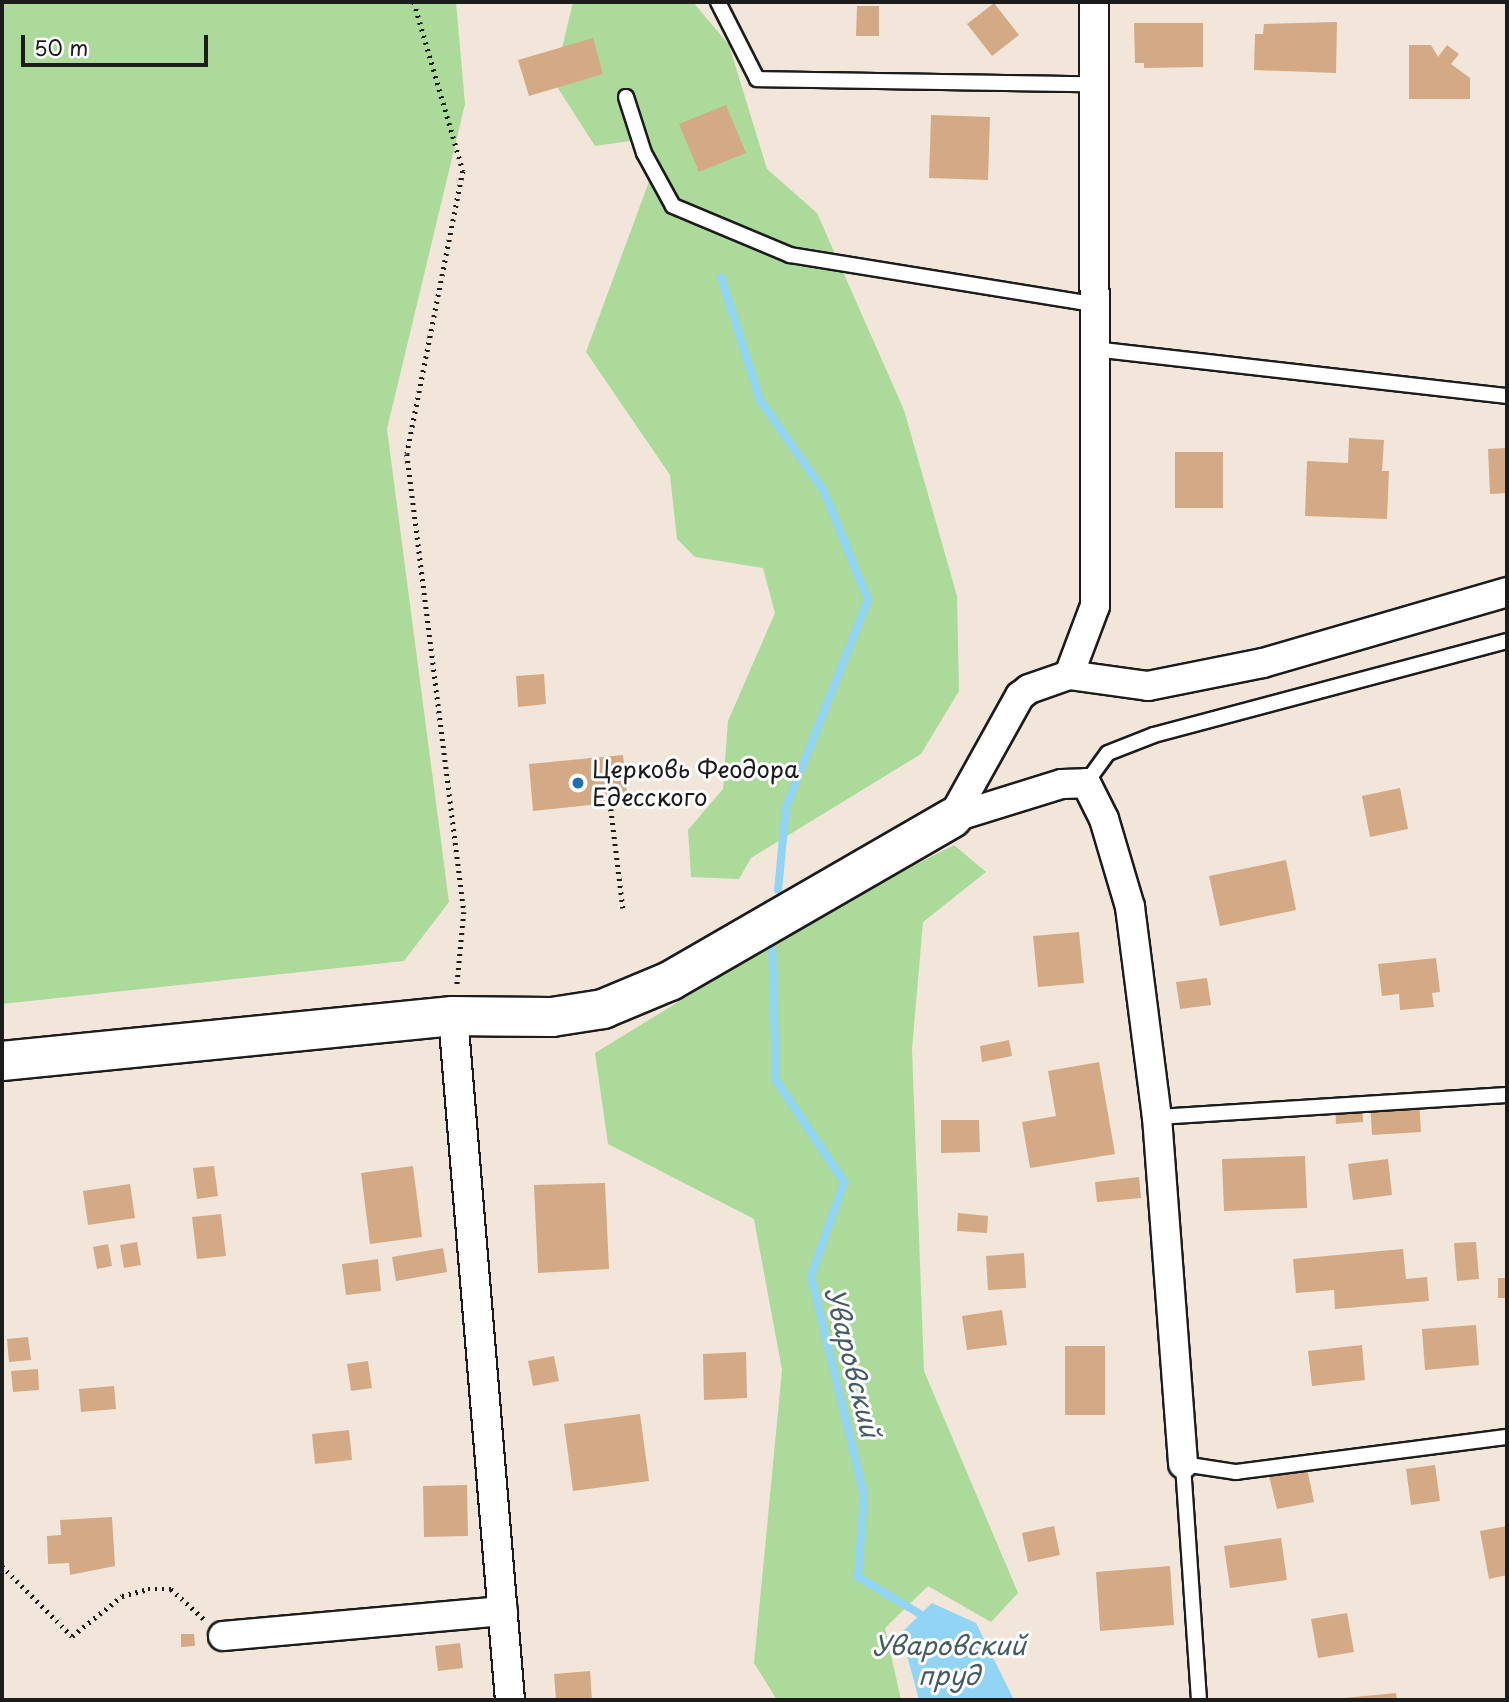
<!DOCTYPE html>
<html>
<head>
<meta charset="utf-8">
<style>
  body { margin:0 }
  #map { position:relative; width:1509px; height:1702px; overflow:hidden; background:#f2e6db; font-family:"Playpen Sans",sans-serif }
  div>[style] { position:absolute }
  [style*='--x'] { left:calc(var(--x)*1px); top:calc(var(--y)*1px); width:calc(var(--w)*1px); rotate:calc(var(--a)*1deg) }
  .green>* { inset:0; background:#abda9b }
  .water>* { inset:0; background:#91d4f3 }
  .stream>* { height:8px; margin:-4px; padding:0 4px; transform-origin:4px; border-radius:4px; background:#91d4f3 }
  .building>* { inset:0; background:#d4aa86 }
  .path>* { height:4.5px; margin-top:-2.25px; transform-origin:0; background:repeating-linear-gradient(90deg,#1c1c1c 0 2px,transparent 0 7px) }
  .roads { filter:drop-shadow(2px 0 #1c1c1c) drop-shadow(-2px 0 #1c1c1c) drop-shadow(0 2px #1c1c1c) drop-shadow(0 -2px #1c1c1c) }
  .lane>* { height:14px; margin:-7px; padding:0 7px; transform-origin:7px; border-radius:7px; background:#fff }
  .street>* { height:28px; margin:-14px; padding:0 14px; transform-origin:14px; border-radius:14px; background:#fff }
  .secondary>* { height:38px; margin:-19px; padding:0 19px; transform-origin:19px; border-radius:19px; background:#fff }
  .dots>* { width:19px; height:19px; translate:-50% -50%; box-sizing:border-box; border:4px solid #fff; border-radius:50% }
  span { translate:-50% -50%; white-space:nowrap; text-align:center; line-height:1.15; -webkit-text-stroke:6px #fff; paint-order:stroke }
  .poi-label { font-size:24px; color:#1c1c1c }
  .left { translate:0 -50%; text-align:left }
  .water-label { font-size:26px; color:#455c67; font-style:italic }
  .frame { position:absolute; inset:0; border:4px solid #1c1c1c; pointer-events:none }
  .scale { position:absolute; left:21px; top:35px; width:187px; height:32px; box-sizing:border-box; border:4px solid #1c1c1c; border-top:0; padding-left:9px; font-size:21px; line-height:24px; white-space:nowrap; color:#1c1c1c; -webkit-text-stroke:5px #fff; paint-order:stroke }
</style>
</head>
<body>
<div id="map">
  <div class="green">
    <i style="clip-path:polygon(2px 2px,456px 2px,465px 104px,387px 429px,449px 902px,404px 961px,2px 1004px)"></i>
    <i style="clip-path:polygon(573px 2px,693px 2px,729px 45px,767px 169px,817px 213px,904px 410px,957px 596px,959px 691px,921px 754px,751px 858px,739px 879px,691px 877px,688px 830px,723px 789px,728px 721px,775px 613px,763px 568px,695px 557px,677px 539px,670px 475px,586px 352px,657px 160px,645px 139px,595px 146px,554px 82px)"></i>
    <i style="clip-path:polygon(954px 845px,986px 872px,923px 922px,912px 1049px,924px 1371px,1018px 1593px,991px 1622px,928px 1586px,885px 1628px,901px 1700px,777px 1700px,754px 1663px,782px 1370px,754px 1219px,608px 1144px,595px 1053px,838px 904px)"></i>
  </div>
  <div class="water">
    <i style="clip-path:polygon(932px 1603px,976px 1623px,1014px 1700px,919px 1700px,901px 1633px)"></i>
  </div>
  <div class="stream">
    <i style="--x:721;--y:277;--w:129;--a:72.4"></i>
    <i style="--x:760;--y:400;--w:111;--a:54.9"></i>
    <i style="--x:824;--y:491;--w:118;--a:68"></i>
    <i style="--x:868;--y:600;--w:223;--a:111.6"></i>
    <i style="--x:786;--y:807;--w:83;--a:95.5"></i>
    <i style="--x:772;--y:942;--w:138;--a:88.3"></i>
    <i style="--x:776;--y:1080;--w:123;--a:56.3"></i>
    <i style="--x:844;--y:1182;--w:100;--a:109.3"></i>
    <i style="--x:811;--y:1276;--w:225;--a:76.4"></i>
    <i style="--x:864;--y:1495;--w:82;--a:94.2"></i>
    <i style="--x:858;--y:1577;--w:72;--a:30.8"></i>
  </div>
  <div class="building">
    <i style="clip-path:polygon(994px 3px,1019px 35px,992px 56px,967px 24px)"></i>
    <i style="clip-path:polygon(857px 6px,879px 6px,879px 36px,856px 36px)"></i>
    <i style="clip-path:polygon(1337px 22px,1336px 73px,1254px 70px,1255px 34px,1263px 34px,1264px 24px)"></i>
    <i style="clip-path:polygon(1134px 23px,1203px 23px,1203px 67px,1144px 68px,1144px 63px,1135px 63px)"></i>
    <i style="clip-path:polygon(593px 38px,603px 74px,529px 96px,518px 60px)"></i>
    <i style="clip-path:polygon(1409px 45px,1431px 45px,1438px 57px,1447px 45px,1459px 54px,1451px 64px,1470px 78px,1470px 99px,1409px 99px)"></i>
    <i style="clip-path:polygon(726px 105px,746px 153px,699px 172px,679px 124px)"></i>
    <i style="clip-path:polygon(931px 115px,990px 117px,988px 180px,929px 178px)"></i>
    <i style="clip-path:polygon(1349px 438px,1384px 440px,1382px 471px,1389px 471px,1387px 519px,1305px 516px,1307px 461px,1348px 463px)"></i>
    <i style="clip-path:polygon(1507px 448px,1507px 493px,1490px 494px,1488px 449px)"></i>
    <i style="clip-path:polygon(1175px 452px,1223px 452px,1223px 508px,1175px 508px)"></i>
    <i style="clip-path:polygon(544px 674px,546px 704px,518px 707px,516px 676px)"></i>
    <i style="clip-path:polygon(623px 755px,628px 801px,533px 811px,529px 764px)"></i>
    <i style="clip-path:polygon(1400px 788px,1408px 829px,1370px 837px,1362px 796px)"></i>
    <i style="clip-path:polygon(1286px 860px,1296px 910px,1220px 926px,1209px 876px)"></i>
    <i style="clip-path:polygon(1079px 932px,1084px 983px,1038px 987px,1033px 936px)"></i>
    <i style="clip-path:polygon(1436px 958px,1440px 992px,1432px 993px,1434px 1007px,1400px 1010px,1399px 994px,1382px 996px,1378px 964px)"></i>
    <i style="clip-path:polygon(1207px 978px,1211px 1005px,1180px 1009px,1176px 982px)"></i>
    <i style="clip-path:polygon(1009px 1040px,1012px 1056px,982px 1062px,980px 1046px)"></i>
    <i style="clip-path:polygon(1099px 1062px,1115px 1154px,1030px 1168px,1022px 1122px,1056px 1116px,1048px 1071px)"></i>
    <i style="clip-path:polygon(1419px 1099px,1421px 1132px,1372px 1135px,1370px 1101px)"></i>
    <i style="clip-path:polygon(1362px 1103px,1363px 1122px,1336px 1124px,1335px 1105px)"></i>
    <i style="clip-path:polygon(941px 1120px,979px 1120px,980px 1152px,941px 1153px)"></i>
    <i style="clip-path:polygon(1305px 1156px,1307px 1208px,1224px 1211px,1222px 1159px)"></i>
    <i style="clip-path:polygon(1388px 1159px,1392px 1195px,1353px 1200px,1348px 1164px)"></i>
    <i style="clip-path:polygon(214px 1166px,218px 1196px,197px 1199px,193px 1168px)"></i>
    <i style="clip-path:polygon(413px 1166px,422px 1237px,370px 1244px,361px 1173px)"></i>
    <i style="clip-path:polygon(1139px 1177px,1141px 1198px,1097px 1202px,1095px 1182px)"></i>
    <i style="clip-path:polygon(605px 1183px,609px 1269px,538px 1273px,534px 1185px)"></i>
    <i style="clip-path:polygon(130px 1184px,135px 1218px,88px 1225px,83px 1191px)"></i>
    <i style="clip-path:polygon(958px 1213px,988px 1216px,987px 1233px,957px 1231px)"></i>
    <i style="clip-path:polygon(221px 1214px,226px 1256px,197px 1259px,192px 1217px)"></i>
    <i style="clip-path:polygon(137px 1242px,141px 1265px,124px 1268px,120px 1245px)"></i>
    <i style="clip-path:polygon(1476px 1242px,1479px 1279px,1457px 1281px,1454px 1243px)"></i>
    <i style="clip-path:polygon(108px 1244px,112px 1266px,97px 1269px,93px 1247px)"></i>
    <i style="clip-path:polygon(443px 1248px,447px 1272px,396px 1281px,392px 1257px)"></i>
    <i style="clip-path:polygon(1403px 1249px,1406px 1279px,1427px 1277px,1429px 1301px,1335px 1309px,1334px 1290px,1296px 1293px,1293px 1259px)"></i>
    <i style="clip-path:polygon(1024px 1253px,1026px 1288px,988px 1290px,986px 1256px)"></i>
    <i style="clip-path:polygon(378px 1259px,381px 1291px,346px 1295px,342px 1264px)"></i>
    <i style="clip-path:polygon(1498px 1278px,1507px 1278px,1507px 1298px,1498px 1298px)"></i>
    <i style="clip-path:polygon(1002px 1310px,1007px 1345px,967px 1350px,962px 1316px)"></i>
    <i style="clip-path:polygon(1476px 1325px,1479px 1365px,1425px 1370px,1422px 1329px)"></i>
    <i style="clip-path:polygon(28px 1337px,31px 1360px,9px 1362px,7px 1339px)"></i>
    <i style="clip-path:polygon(1362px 1345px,1365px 1380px,1312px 1386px,1308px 1351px)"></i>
    <i style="clip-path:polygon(1065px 1346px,1105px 1346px,1105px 1415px,1065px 1415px)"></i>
    <i style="clip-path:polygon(746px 1352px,747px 1398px,704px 1400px,703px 1354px)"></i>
    <i style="clip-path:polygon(554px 1356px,559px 1381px,533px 1386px,528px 1361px)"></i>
    <i style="clip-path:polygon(368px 1361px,372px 1388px,351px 1391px,347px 1364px)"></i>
    <i style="clip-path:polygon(38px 1369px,39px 1390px,13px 1392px,11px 1371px)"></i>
    <i style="clip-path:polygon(114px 1386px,116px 1409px,81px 1412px,79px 1389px)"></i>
    <i style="clip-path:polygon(640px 1414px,649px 1481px,573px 1491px,564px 1424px)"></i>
    <i style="clip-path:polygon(349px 1430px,352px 1460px,315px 1464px,312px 1434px)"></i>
    <i style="clip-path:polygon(1435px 1465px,1440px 1501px,1411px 1505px,1406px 1469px)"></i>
    <i style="clip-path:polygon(1307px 1468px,1314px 1502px,1277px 1509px,1269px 1476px)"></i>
    <i style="clip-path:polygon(467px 1485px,468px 1536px,424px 1537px,423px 1486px)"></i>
    <i style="clip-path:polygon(112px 1517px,115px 1566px,70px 1575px,69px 1563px,48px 1564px,47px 1536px,61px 1535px,60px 1520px)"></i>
    <i style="clip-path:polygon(1054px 1526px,1060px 1555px,1028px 1562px,1022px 1533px)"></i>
    <i style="clip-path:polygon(1507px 1526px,1507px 1575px,1489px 1579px,1480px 1531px)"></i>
    <i style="clip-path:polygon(1281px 1538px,1287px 1580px,1230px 1588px,1224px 1546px)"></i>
    <i style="clip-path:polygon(1170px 1566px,1174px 1625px,1100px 1631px,1096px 1572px)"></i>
    <i style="clip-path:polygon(1347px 1613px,1354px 1652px,1318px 1658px,1311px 1619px)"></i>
    <i style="clip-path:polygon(181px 1634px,194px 1634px,195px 1646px,181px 1647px)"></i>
    <i style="clip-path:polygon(460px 1643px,463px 1668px,438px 1671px,435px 1646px)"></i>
    <i style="clip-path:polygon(590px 1671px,592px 1700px,556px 1700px,554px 1674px)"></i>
    <i style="clip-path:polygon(1396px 1693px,1397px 1700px,1344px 1700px,1344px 1698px)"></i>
  </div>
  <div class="path">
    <i style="--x:414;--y:2;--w:176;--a:73.8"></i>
    <i style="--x:463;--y:171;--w:288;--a:101.2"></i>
    <i style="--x:407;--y:454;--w:462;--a:82.9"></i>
    <i style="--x:464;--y:912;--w:74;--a:95.4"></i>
    <i style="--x:611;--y:809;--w:100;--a:83.1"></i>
    <i style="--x:2;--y:1566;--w:99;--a:45"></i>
    <i style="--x:72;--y:1636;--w:64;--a:-38.7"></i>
    <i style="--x:122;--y:1596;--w:27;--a:-15"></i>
    <i style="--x:148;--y:1589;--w:23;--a:0"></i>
    <i style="--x:171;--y:1589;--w:46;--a:42.4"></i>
  </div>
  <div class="roads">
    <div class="lane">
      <i style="--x:718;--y:2;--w:86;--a:63.1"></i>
      <i style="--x:757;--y:79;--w:337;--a:0.9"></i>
      <i style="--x:626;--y:97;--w:59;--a:72.2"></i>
      <i style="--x:644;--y:153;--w:60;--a:61.3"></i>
      <i style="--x:673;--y:206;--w:127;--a:22.7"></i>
      <i style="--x:790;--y:255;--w:308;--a:9.2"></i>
      <i style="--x:1094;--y:349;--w:416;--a:6.5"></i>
      <i style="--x:1086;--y:783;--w:37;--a:-54"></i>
      <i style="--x:1108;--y:753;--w:49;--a:-21.4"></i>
      <i style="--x:1154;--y:735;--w:365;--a:-14.9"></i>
      <i style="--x:1157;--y:1117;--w:351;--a:-3.6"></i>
      <i style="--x:1199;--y:1700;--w:237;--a:-93.9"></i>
      <i style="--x:1183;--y:1464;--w:54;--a:8.6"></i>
      <i style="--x:1236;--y:1472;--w:273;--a:-7.4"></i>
    </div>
    <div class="street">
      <i style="--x:1069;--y:675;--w:74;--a:-69.4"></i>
      <i style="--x:1095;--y:606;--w:604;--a:-90.09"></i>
      <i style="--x:952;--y:818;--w:115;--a:-17.2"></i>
      <i style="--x:1062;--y:784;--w:24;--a:-2"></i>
      <i style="--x:1086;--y:783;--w:40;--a:63.4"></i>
      <i style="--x:1104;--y:819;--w:92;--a:73.5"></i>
      <i style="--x:1130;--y:907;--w:212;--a:82.7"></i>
      <i style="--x:1157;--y:1117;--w:348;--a:85.7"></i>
      <i style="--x:952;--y:818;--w:140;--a:-60.9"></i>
      <i style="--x:1020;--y:696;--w:11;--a:-38"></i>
      <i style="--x:1029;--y:689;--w:42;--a:-19.3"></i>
      <i style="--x:1069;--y:675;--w:80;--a:7.9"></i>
      <i style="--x:1148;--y:686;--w:117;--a:-11.3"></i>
      <i style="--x:1263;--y:663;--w:254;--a:-16.2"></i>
      <i style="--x:453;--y:1016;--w:686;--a:85.24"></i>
      <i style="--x:223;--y:1636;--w:281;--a:-5.1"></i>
    </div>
    <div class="secondary">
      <i style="--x:2;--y:1061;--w:453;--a:-5.7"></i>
      <i style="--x:453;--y:1016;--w:99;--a:0.6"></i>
      <i style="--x:552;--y:1017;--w:52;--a:-8.9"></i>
      <i style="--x:603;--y:1009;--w:73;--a:-22.7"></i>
      <i style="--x:670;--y:981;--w:326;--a:-30"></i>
    </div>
  </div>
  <div class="dots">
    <i style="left:578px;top:783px;background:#1f6fb2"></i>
  </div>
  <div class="poi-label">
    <span class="left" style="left:592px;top:783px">Церковь Феодора<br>Едесского</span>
  </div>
  <div class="water-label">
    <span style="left:853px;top:1362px;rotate:76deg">Уваровский</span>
    <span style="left:949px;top:1660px">Уваровский<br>пруд</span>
  </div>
  <div class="frame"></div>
  <div class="scale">50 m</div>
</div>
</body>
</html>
